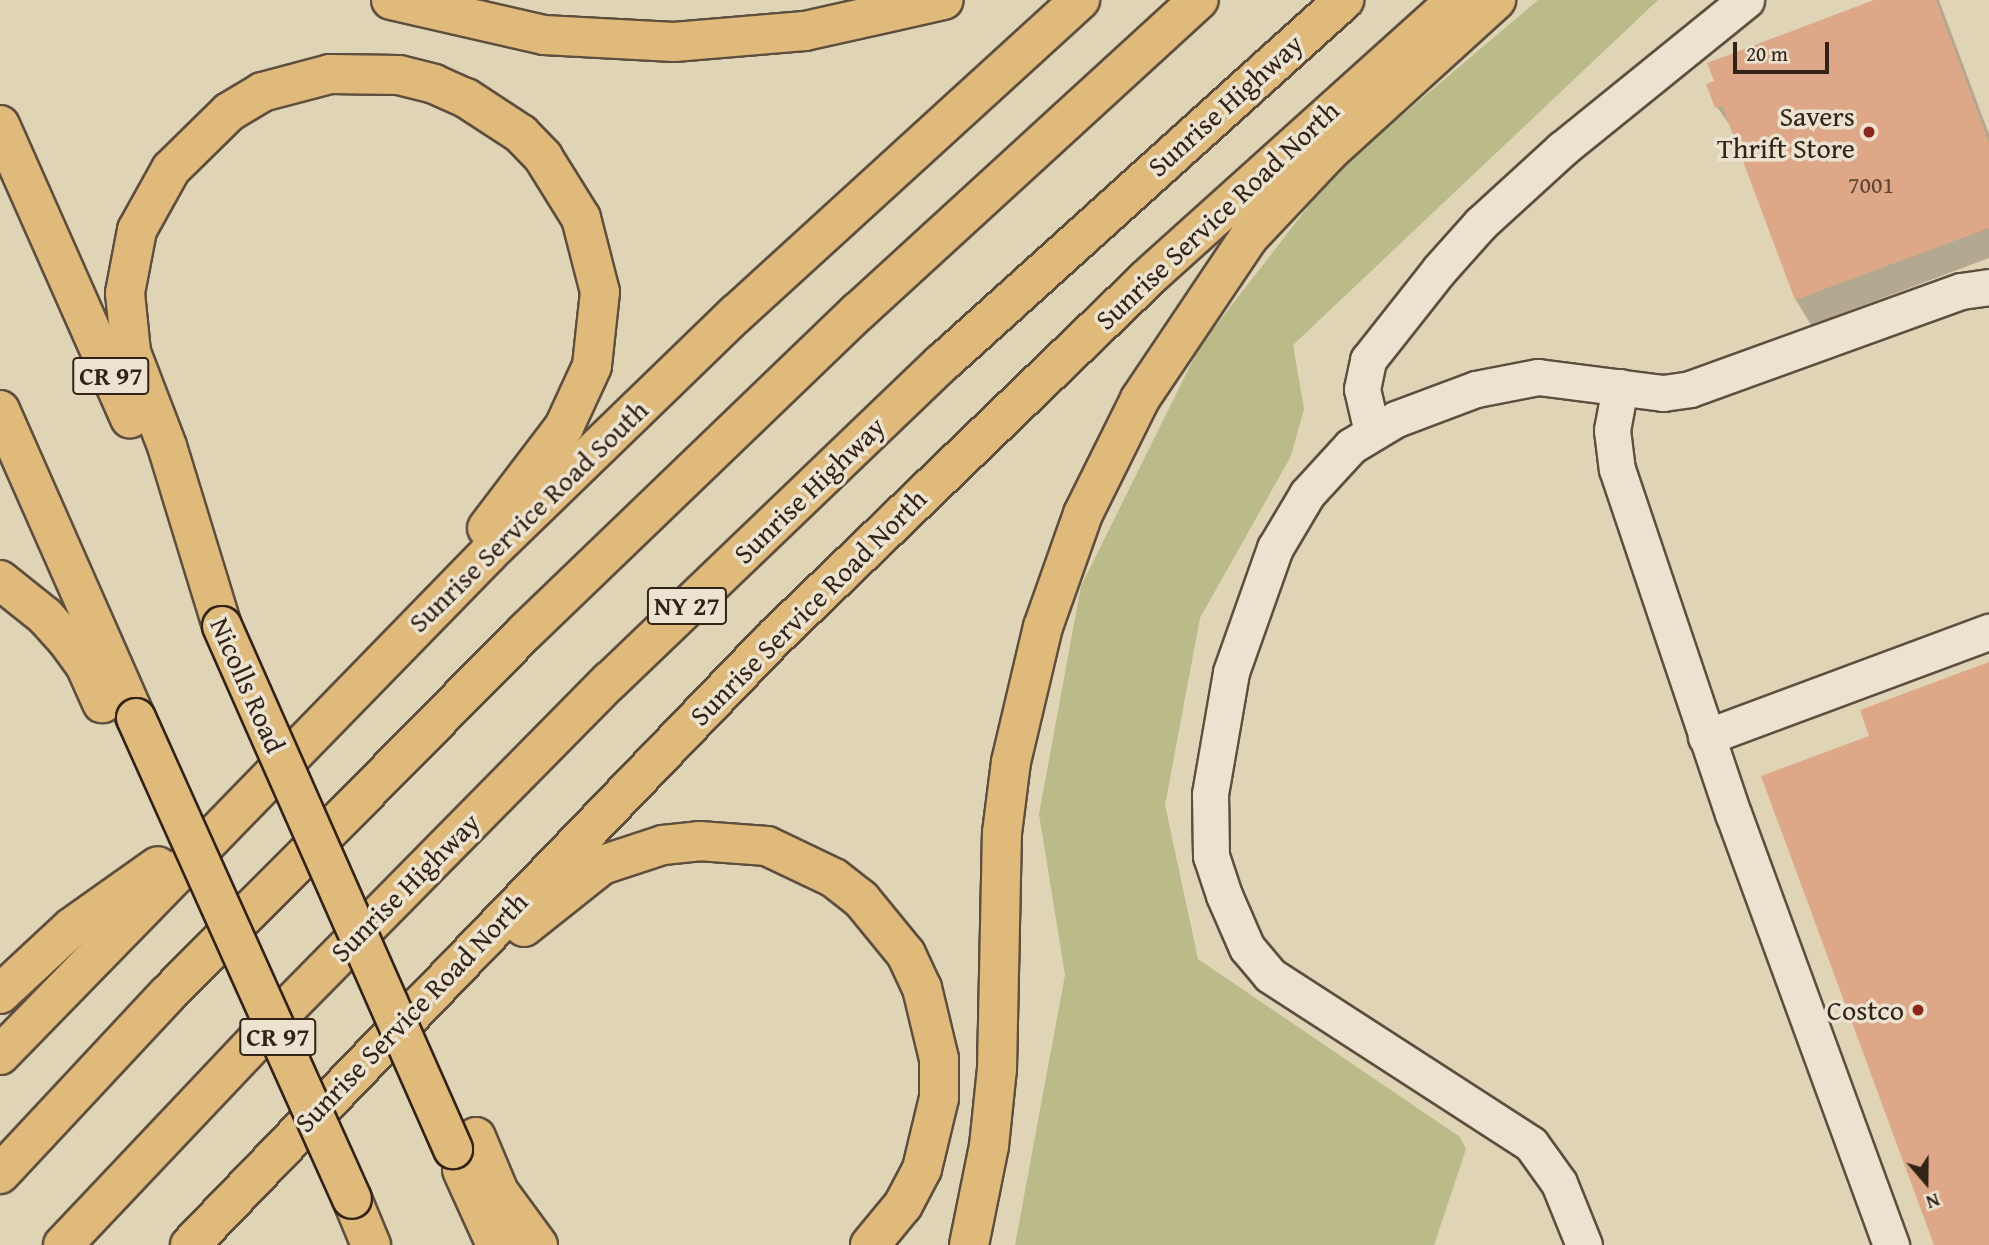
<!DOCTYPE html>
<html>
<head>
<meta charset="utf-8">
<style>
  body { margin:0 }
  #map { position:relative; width:1989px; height:1245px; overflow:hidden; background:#e0d4b6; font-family:"Gentium Book Plus",serif }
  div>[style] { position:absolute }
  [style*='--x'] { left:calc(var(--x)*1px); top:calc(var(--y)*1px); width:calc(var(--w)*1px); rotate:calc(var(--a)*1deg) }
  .green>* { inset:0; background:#babb89 }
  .shadow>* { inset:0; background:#0003 }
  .building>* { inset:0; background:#dea888 }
  .roads { filter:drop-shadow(2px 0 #5e4e3f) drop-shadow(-2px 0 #5e4e3f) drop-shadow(0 2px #5e4e3f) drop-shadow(0 -2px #5e4e3f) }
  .minor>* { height:35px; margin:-17.5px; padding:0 17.5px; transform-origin:17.5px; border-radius:17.5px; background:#ebe3d0 }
  .highway>* { height:38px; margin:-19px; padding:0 19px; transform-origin:19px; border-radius:19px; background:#e0ba7b }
  .bridges { filter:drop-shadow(2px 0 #322217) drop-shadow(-2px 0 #322217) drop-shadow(0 2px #322217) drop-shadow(0 -2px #322217) }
  .highway-bridge>* { height:38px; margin:-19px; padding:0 19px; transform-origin:19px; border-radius:19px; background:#e0ba7b }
  .dots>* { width:19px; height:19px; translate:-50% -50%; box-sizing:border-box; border:4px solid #ebe3d0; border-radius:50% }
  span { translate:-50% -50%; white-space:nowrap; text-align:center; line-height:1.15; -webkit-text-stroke:7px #ebe3d0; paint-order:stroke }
  .number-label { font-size:24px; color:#5d4433 }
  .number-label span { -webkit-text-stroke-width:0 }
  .shield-label span { padding:2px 5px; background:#ebe3d0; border:2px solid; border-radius:5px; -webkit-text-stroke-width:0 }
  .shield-label { font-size:26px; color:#322217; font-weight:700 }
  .street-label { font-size:28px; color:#322217 }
  .poi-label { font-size:28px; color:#322217 }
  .right { translate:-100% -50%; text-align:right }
  .north { position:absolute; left:1891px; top:1147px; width:70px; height:70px; -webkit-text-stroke:5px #ebe3d0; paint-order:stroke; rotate:160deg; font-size:19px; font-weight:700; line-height:28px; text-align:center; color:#322217 }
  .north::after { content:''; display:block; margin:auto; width:24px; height:32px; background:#322217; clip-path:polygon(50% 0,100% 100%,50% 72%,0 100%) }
  .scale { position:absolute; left:1733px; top:42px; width:96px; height:32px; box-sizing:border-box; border:4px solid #322217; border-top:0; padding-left:9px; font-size:21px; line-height:24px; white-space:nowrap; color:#322217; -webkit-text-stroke:5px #ebe3d0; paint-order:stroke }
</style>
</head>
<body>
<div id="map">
  <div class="green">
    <i style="clip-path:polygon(1538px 0,1658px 0,1293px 345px,1304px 409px,1291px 456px,1200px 618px,1165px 805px,1198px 959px,1460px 1137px,1466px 1149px,1434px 1245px,1015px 1245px,1065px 975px,1039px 814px,1081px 586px,1200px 346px,1335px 172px)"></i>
  </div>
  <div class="shadow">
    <i style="clip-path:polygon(1878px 0,1939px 0,1989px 134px,1989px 258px,1811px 325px,1796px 300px,1734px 131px,1717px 107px)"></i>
  </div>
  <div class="building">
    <i style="clip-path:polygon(1874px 0,1936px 0,1989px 143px,1989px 228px,1795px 300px,1722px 105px,1715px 108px,1706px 84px,1714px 81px,1707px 63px)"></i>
    <i style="clip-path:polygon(1989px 662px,1989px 1245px,1934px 1245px,1761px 776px,1869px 736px,1860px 710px)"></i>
  </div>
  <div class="roads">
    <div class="minor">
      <i style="--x:1620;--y:387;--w:44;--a:100.5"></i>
      <i style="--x:1612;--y:430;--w:39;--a:83"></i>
      <i style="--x:1617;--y:469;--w:366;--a:71.4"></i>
      <i style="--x:1734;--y:816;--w:457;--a:69.9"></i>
      <i style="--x:1372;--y:432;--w:44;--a:-103.1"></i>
      <i style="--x:1362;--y:389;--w:30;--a:-78"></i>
      <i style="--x:1368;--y:360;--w:115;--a:-51.7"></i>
      <i style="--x:1439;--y:270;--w:63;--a:-48.2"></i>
      <i style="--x:1481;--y:223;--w:110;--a:-42.4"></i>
      <i style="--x:1562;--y:149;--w:237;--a:-39"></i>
      <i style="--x:1706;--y:737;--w:302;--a:-20.4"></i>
      <i style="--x:1584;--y:1245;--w:67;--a:-112"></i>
      <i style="--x:1559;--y:1183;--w:48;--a:-125.7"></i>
      <i style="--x:1531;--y:1144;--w:311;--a:-147.1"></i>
      <i style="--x:1270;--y:975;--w:35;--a:-130"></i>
      <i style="--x:1247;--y:948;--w:58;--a:-113.5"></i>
      <i style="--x:1224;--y:895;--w:41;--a:-108.4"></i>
      <i style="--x:1211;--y:856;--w:62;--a:-90.9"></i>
      <i style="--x:1210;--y:794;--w:124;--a:-80.2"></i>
      <i style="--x:1231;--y:672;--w:132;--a:-70.5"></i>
      <i style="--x:1275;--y:548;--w:63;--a:-59.3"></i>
      <i style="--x:1307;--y:494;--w:65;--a:-47.5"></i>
      <i style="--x:1351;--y:446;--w:52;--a:-31"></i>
      <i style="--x:1396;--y:419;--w:85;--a:-20.6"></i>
      <i style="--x:1476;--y:389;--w:63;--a:-11"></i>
      <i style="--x:1538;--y:377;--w:126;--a:7.3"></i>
      <i style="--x:1663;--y:393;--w:27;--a:-8"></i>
      <i style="--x:1690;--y:389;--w:288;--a:-19.9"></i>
      <i style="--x:1961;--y:291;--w:28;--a:-8"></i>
    </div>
    <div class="highway">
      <i style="--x:391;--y:0;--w:157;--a:12.9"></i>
      <i style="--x:544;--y:35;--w:130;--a:3.1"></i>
      <i style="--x:674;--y:42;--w:131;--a:-4.8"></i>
      <i style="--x:805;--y:31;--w:142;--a:-12.6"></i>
      <i style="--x:0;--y:125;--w:321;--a:66.1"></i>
      <i style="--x:0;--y:410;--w:337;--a:66.2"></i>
      <i style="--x:0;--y:580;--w:58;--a:38.7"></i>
      <i style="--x:45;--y:616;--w:31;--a:48"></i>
      <i style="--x:66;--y:639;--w:32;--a:54"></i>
      <i style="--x:85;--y:665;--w:42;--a:65.9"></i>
      <i style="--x:222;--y:626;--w:188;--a:-107"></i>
      <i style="--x:167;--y:446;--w:101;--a:-111"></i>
      <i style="--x:131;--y:352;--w:59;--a:-95.8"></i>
      <i style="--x:125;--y:293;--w:64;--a:-79.2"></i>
      <i style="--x:137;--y:230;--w:70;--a:-60.9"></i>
      <i style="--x:171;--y:169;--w:81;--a:-44.5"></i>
      <i style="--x:229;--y:112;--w:39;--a:-31"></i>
      <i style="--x:262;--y:92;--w:70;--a:-14.8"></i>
      <i style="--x:330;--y:74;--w:69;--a:0.8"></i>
      <i style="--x:399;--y:75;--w:36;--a:14"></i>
      <i style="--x:434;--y:84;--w:35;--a:24"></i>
      <i style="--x:466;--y:98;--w:66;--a:33.2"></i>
      <i style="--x:521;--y:134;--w:32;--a:46"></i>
      <i style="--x:543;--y:157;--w:72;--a:58.1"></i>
      <i style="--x:581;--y:218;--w:76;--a:75.6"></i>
      <i style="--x:600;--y:292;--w:74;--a:96.2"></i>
      <i style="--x:592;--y:366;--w:67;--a:114.7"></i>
      <i style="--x:564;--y:427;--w:127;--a:127.3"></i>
      <i style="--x:524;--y:927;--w:100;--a:-38.5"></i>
      <i style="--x:602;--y:865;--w:64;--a:-18.2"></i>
      <i style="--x:663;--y:845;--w:36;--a:-6"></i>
      <i style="--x:699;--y:841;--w:68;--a:4.2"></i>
      <i style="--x:767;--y:846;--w:74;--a:25.5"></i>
      <i style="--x:834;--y:878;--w:34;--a:38"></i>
      <i style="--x:861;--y:899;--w:71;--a:50.7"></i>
      <i style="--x:906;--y:954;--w:38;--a:65"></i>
      <i style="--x:922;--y:988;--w:73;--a:76.5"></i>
      <i style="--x:939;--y:1059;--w:39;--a:90"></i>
      <i style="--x:939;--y:1098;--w:73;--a:103.5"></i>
      <i style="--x:922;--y:1169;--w:41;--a:117.8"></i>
      <i style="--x:903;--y:1205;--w:52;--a:129.5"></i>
      <i style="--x:0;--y:994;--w:98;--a:-42.9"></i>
      <i style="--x:72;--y:927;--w:105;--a:-35.3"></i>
      <i style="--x:0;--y:1055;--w:701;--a:-45.75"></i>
      <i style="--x:489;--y:553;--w:344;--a:-44.1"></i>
      <i style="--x:736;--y:314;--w:466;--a:-42.4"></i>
      <i style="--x:476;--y:1137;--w:60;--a:67.3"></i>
      <i style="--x:499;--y:1192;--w:66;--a:53.7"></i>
      <i style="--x:462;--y:1170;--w:82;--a:65.6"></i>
      <i style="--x:0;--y:1174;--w:245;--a:-47"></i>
      <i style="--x:167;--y:995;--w:510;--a:-45.4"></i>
      <i style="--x:525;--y:632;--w:462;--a:-43.9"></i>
      <i style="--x:858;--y:312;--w:462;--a:-42.5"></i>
      <i style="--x:352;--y:1199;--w:50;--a:67.6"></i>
      <i style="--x:63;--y:1245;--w:326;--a:-46.6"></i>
      <i style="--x:287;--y:1008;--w:460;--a:-45.4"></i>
      <i style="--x:610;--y:681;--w:460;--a:-43.8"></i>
      <i style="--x:942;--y:363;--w:542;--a:-42.08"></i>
      <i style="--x:190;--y:1245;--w:842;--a:-46.11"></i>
      <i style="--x:774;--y:638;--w:525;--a:-43.92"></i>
      <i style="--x:1152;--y:274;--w:409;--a:-42"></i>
      <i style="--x:969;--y:1245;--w:101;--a:-78.6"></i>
      <i style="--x:989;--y:1146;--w:77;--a:-84.1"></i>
      <i style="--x:997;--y:1069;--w:236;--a:-88.8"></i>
      <i style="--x:1002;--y:833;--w:72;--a:-82.8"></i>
      <i style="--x:1011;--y:762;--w:139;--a:-76.7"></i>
      <i style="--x:1043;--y:627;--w:120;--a:-70.5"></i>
      <i style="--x:1083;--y:514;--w:128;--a:-63.6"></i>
      <i style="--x:1140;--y:399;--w:195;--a:-56.1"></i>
      <i style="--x:1249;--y:237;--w:117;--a:-46.7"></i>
      <i style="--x:1329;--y:152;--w:226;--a:-42.3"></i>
    </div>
  </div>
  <div class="bridges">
    <div class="highway-bridge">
      <i style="--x:222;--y:626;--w:572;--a:66.17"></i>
      <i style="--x:136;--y:718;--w:527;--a:65.82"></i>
    </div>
  </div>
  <div class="dots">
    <i style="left:1869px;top:132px;background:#8f2418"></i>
    <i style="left:1918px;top:1010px;background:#8f2418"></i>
  </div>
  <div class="number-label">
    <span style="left:1871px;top:185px">7001</span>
  </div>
  <div class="shield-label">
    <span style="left:111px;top:376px">CR 97</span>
    <span style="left:687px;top:606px">NY 27</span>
    <span style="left:278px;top:1037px">CR 97</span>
  </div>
  <div class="street-label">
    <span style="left:1225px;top:105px;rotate:-42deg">Sunrise Highway</span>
    <span style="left:1217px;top:215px;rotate:-43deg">Sunrise Service Road North</span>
    <span style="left:809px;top:490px;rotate:-44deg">Sunrise Highway</span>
    <span style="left:528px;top:516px;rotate:-44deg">Sunrise Service Road South</span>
    <span style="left:808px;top:607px;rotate:-45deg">Sunrise Service Road North</span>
    <span style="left:248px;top:685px;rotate:66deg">Nicolls Road</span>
    <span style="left:405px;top:887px;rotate:-45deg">Sunrise Highway</span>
    <span style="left:411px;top:1012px;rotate:-46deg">Sunrise Service Road North</span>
  </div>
  <div class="poi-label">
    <span class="right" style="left:1855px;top:132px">Savers<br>Thrift Store</span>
    <span class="right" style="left:1904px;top:1010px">Costco</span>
  </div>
  <div class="north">N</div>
  <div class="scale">20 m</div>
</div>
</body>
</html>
